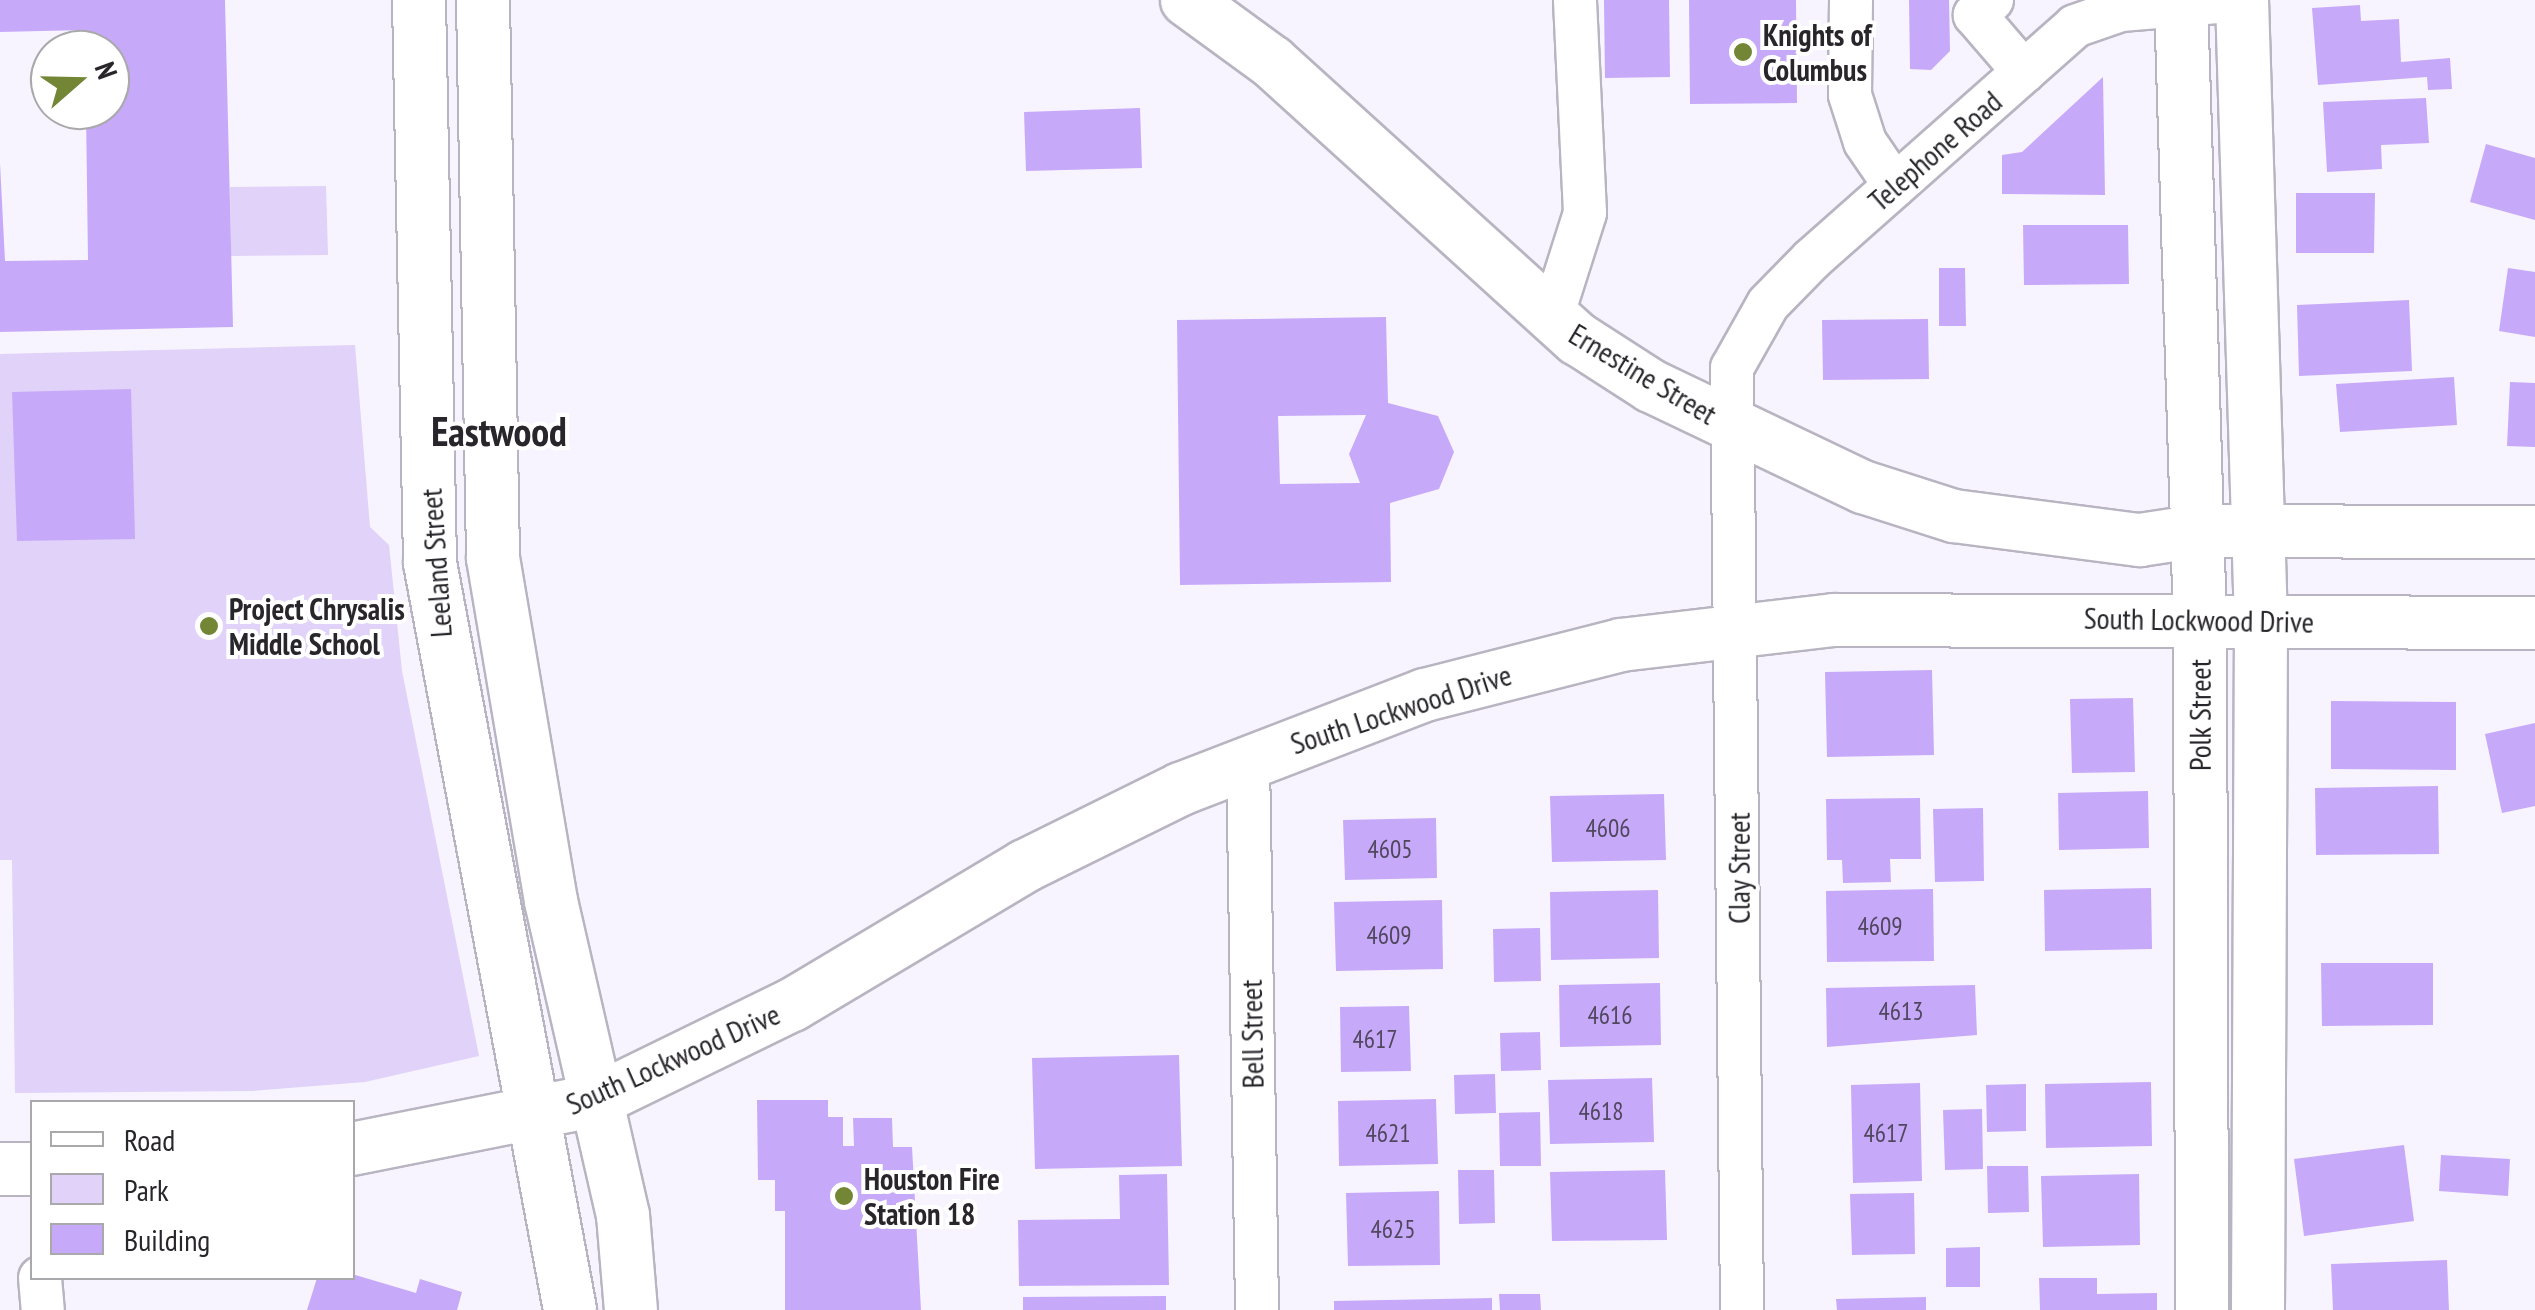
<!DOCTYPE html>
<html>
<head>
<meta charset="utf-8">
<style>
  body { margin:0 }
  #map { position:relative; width:2535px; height:1310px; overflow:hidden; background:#f7f4ff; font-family:"PT Sans Narrow",sans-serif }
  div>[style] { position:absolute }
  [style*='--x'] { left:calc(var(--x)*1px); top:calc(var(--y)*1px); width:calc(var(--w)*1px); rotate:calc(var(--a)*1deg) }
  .green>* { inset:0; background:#e0d2f9 }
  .building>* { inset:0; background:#c7a9f9 }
  .roads { filter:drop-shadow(2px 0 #b8b4c1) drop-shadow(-2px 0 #b8b4c1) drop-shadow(0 2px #b8b4c1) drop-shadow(0 -2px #b8b4c1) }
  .minor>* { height:42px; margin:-21px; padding:0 21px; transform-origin:21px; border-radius:21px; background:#fff }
  .major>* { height:52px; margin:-26px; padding:0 26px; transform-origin:26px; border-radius:26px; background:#fff }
  .dots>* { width:28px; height:28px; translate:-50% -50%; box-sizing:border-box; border:5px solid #fff; border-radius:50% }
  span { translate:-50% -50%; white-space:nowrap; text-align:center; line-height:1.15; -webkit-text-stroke:8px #fff; paint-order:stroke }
  .number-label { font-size:25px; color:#50475e }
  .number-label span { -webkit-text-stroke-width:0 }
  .poi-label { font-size:30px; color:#28262b; font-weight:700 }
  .left { translate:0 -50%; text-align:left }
  .street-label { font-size:30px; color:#28262b }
  .district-label { font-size:40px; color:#28262b; font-weight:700 }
  .legend { position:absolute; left:30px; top:1100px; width:325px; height:180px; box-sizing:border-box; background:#fff; border:2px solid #a9a8aa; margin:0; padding:12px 18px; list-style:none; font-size:30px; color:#28262b }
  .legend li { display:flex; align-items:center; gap:20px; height:50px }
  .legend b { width:50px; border:2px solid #a9a8aa }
  .north { position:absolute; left:30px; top:30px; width:100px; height:100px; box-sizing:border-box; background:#fff; border:2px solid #a9a8aa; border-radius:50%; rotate:70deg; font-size:28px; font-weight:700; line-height:40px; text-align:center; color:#28262b }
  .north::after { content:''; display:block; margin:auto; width:35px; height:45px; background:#738636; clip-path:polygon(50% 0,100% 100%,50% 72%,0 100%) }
</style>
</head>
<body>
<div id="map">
  <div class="green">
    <i style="clip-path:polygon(326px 186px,328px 255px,231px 256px,230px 187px)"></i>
    <i style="clip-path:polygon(355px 345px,370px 527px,389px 545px,402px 671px,479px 1056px,365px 1082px,252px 1091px,15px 1093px,12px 860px,0 860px,0 354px)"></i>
  </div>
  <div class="building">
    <i style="clip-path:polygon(0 0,225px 0,233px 327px,0 332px,0 163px,5px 261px,88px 260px,86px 110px,110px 110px,110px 50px,84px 50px,84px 30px,0 32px)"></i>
    <i style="clip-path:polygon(1604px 0,1669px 0,1670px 77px,1605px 78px)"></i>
    <i style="clip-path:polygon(1689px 0,1796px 0,1797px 103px,1690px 104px)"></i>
    <i style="clip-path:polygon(1909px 0,1949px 0,1950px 51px,1931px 70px,1910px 69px)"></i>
    <i style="clip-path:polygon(2360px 5px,2361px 21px,2399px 19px,2401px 62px,2450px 58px,2452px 89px,2428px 90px,2427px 77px,2318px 85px,2312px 8px)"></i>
    <i style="clip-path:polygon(2103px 77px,2105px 195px,2002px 194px,2002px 155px,2022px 152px)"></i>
    <i style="clip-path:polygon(2426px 98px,2429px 143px,2381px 145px,2382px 169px,2327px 172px,2323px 102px)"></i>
    <i style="clip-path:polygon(1140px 108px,1142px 168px,1026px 171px,1024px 112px)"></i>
    <i style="clip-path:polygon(2486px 144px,2535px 158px,2535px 220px,2470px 202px)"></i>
    <i style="clip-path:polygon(2296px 193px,2375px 193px,2374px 253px,2296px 253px)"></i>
    <i style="clip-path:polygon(2023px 225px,2128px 225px,2129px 284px,2024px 285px)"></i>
    <i style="clip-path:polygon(1939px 268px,1965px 268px,1966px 326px,1939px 326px)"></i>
    <i style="clip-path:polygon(2508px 268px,2535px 272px,2535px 337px,2499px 331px)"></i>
    <i style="clip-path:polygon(2409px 300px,2412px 371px,2299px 376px,2297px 305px)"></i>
    <i style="clip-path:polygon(evenodd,1386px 317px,1388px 403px,1438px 416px,1454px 452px,1439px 489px,1390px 503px,1391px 582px,1180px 585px,1177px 320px,1386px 317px,1366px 415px,1349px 454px,1360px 483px,1280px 484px,1278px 416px,1366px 415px)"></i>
    <i style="clip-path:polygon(1928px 319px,1929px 379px,1823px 380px,1822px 320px)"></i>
    <i style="clip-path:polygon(2454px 377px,2457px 425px,2340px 432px,2336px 384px)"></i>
    <i style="clip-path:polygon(2510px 382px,2535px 383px,2535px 447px,2507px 446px)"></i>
    <i style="clip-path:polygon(131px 389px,135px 539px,17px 541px,12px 392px)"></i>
    <i style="clip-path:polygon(1932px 670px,1934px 755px,1827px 757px,1825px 672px)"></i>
    <i style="clip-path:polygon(2133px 698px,2135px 772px,2072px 773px,2070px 699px)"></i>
    <i style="clip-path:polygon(2331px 701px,2456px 702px,2456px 770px,2331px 769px)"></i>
    <i style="clip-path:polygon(2535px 723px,2535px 806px,2502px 813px,2485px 734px)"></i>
    <i style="clip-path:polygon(2438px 786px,2439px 854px,2316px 855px,2315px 788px)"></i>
    <i style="clip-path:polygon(2148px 791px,2149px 848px,2059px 850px,2058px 793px)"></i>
    <i style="clip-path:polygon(1664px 794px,1666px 860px,1552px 862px,1550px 796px)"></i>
    <i style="clip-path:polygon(1920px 798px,1921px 859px,1890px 859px,1891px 882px,1843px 883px,1842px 860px,1827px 860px,1826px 799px)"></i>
    <i style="clip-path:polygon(1983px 808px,1984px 881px,1935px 882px,1933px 809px)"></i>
    <i style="clip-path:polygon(1436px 818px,1437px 878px,1345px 880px,1343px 820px)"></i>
    <i style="clip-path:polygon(2151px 888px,2152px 949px,2045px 951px,2044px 890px)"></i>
    <i style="clip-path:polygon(1933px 889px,1934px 961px,1827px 962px,1826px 891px)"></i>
    <i style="clip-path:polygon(1658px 890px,1659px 958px,1551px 960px,1550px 892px)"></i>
    <i style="clip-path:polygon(1442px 900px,1443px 969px,1336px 971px,1334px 902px)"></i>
    <i style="clip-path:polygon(1540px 928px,1541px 981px,1494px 982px,1493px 929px)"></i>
    <i style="clip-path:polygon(2321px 963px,2433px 963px,2433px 1025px,2322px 1026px)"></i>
    <i style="clip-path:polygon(1660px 983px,1661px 1045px,1560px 1047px,1559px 985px)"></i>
    <i style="clip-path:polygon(1975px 985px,1977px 1035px,1827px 1047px,1826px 988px)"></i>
    <i style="clip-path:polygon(1409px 1006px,1411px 1071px,1341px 1072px,1340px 1007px)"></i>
    <i style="clip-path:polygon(1540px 1032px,1541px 1070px,1501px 1071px,1500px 1033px)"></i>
    <i style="clip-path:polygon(1179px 1055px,1182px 1166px,1035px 1169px,1032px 1058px)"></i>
    <i style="clip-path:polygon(1495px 1074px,1496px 1113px,1455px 1114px,1454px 1075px)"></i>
    <i style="clip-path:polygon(1652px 1078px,1654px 1142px,1550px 1144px,1548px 1080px)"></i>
    <i style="clip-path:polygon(2151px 1082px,2152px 1146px,2046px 1148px,2045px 1084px)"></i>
    <i style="clip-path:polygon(1920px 1083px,1922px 1181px,1853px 1183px,1851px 1085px)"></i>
    <i style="clip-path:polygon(2026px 1084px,2026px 1131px,1987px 1132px,1986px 1085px)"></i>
    <i style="clip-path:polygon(1436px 1099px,1438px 1164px,1339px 1166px,1338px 1101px)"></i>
    <i style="clip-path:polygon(757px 1100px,828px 1100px,828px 1117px,843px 1117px,843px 1146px,854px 1146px,853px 1118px,892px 1118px,893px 1147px,912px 1147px,921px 1310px,785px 1310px,785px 1211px,775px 1211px,775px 1180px,758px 1180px)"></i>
    <i style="clip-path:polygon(1982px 1109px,1983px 1169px,1945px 1170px,1943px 1110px)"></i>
    <i style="clip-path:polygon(1540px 1112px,1541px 1166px,1500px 1166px,1499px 1113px)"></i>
    <i style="clip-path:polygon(2404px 1145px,2414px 1221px,2304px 1236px,2294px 1159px)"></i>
    <i style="clip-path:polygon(2441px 1155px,2510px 1159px,2508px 1196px,2439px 1191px)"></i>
    <i style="clip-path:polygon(1987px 1166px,2028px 1166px,2029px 1212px,1988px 1213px)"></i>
    <i style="clip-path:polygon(1458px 1170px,1494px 1170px,1495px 1223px,1459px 1224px)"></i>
    <i style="clip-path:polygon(1665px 1170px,1667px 1240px,1552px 1241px,1550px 1172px)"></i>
    <i style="clip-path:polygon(1167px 1174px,1169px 1285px,1019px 1286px,1018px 1220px,1120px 1219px,1119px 1175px)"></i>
    <i style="clip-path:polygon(2139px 1174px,2140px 1245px,2043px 1247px,2041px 1176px)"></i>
    <i style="clip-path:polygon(1439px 1191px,1440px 1265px,1348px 1266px,1346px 1193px)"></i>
    <i style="clip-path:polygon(1914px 1193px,1915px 1254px,1852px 1255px,1850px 1194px)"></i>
    <i style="clip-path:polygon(1980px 1247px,1980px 1287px,1946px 1287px,1946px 1248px)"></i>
    <i style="clip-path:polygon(2447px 1260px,2449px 1310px,2333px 1310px,2331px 1264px)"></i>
    <i style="clip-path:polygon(352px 1274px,416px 1293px,420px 1279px,462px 1292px,457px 1310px,307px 1310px,317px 1278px)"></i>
    <i style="clip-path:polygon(2039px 1278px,2097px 1278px,2097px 1294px,2157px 1293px,2157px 1310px,2040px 1310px)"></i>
    <i style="clip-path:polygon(1499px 1294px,1540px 1294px,1541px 1310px,1500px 1310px)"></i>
    <i style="clip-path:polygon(1166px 1296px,1166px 1310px,1023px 1310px,1023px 1297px)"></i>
    <i style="clip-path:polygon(1926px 1297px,1926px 1310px,1837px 1310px,1836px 1299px)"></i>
    <i style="clip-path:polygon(1492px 1298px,1492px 1310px,1334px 1310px,1334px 1301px)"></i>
  </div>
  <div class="roads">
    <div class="minor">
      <i style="--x:1851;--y:0;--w:95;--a:90.6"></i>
      <i style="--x:1850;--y:95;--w:49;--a:72.3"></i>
      <i style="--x:1865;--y:142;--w:53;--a:55.7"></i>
      <i style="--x:1992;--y:0;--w:23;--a:139"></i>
      <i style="--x:1975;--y:15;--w:75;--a:49.3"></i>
      <i style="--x:1552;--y:317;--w:109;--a:-72.4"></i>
      <i style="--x:1585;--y:213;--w:213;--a:-92.7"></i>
      <i style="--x:1248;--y:759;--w:551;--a:89.06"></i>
      <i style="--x:40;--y:1278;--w:32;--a:85"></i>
      <i style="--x:1742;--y:1310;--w:942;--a:-90.61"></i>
      <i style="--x:1732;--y:368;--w:73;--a:-60.6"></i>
      <i style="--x:1768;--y:304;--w:63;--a:-45.6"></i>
      <i style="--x:1812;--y:259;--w:351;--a:-41.5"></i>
      <i style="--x:2075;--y:26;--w:49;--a:-19.2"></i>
      <i style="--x:2121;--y:10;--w:121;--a:-4.7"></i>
    </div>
    <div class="major">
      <i style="--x:419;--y:0;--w:563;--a:88.88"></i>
      <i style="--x:430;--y:563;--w:760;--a:79.38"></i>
      <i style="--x:483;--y:0;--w:558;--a:88.97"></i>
      <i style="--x:493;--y:558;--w:348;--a:80.4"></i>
      <i style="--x:551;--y:901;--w:322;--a:77.1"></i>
      <i style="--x:623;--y:1215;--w:95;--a:85.2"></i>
      <i style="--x:1187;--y:0;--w:105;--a:36.1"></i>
      <i style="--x:1272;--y:62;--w:413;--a:42.2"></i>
      <i style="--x:1578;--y:339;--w:87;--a:32.8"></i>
      <i style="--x:1651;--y:386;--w:235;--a:25.5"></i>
      <i style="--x:1863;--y:487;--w:96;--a:17.7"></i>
      <i style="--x:1954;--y:516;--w:188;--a:7.4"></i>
      <i style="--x:2140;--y:540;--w:60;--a:-8.7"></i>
      <i style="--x:2199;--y:531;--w:336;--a:0.2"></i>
      <i style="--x:2181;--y:0;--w:623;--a:88.25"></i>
      <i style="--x:2200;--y:623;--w:687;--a:89.83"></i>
      <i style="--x:2242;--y:0;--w:623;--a:88.25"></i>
      <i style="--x:2261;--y:623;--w:687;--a:90.25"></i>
      <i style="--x:352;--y:1149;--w:250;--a:-11.3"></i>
      <i style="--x:597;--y:1100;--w:217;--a:-26"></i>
      <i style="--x:792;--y:1005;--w:271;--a:-30.8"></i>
      <i style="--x:1025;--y:866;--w:174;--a:-26.3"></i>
      <i style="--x:1181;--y:789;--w:261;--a:-21.1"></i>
      <i style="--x:1425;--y:695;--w:202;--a:-14.3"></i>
      <i style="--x:1621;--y:645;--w:214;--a:-6.7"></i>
      <i style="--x:1834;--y:620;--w:701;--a:0.25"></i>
      <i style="--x:0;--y:1169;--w:32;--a:0"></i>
    </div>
  </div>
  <div class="dots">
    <i style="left:1743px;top:52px;background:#738636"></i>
    <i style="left:209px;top:626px;background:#738636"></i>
    <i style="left:844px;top:1196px;background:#738636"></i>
  </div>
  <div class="number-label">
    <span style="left:1608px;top:828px">4606</span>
    <span style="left:1390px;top:849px">4605</span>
    <span style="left:1880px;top:926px">4609</span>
    <span style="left:1389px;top:935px">4609</span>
    <span style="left:1901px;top:1011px">4613</span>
    <span style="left:1610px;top:1015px">4616</span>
    <span style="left:1375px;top:1039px">4617</span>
    <span style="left:1601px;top:1111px">4618</span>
    <span style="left:1388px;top:1133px">4621</span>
    <span style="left:1886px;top:1133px">4617</span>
    <span style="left:1393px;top:1229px">4625</span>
  </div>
  <div class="poi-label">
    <span class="left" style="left:1763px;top:52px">Knights of<br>Columbus</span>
    <span class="left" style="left:229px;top:626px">Project Chrysalis<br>Middle School</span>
    <span class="left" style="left:864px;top:1196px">Houston Fire<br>Station 18</span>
  </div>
  <div class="street-label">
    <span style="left:1935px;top:151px;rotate:-41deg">Telephone Road</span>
    <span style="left:1643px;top:374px;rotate:31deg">Ernestine Street</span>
    <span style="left:436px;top:563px;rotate:-94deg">Leeland Street</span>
    <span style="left:2199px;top:620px;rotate:1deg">South Lockwood Drive</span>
    <span style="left:1401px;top:709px;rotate:-18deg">South Lockwood Drive</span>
    <span style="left:2200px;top:715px;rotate:-90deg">Polk Street</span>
    <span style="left:1739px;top:868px;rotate:-90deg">Clay Street</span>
    <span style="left:1252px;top:1034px;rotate:-91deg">Bell Street</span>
    <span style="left:673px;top:1059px;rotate:-24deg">South Lockwood Drive</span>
  </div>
  <div class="district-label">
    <span style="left:499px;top:431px">Eastwood</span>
  </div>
  <ul class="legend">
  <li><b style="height:12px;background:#fff"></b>Road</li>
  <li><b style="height:28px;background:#e0d2f9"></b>Park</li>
  <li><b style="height:28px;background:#c7a9f9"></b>Building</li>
  </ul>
  <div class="north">N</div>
</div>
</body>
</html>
